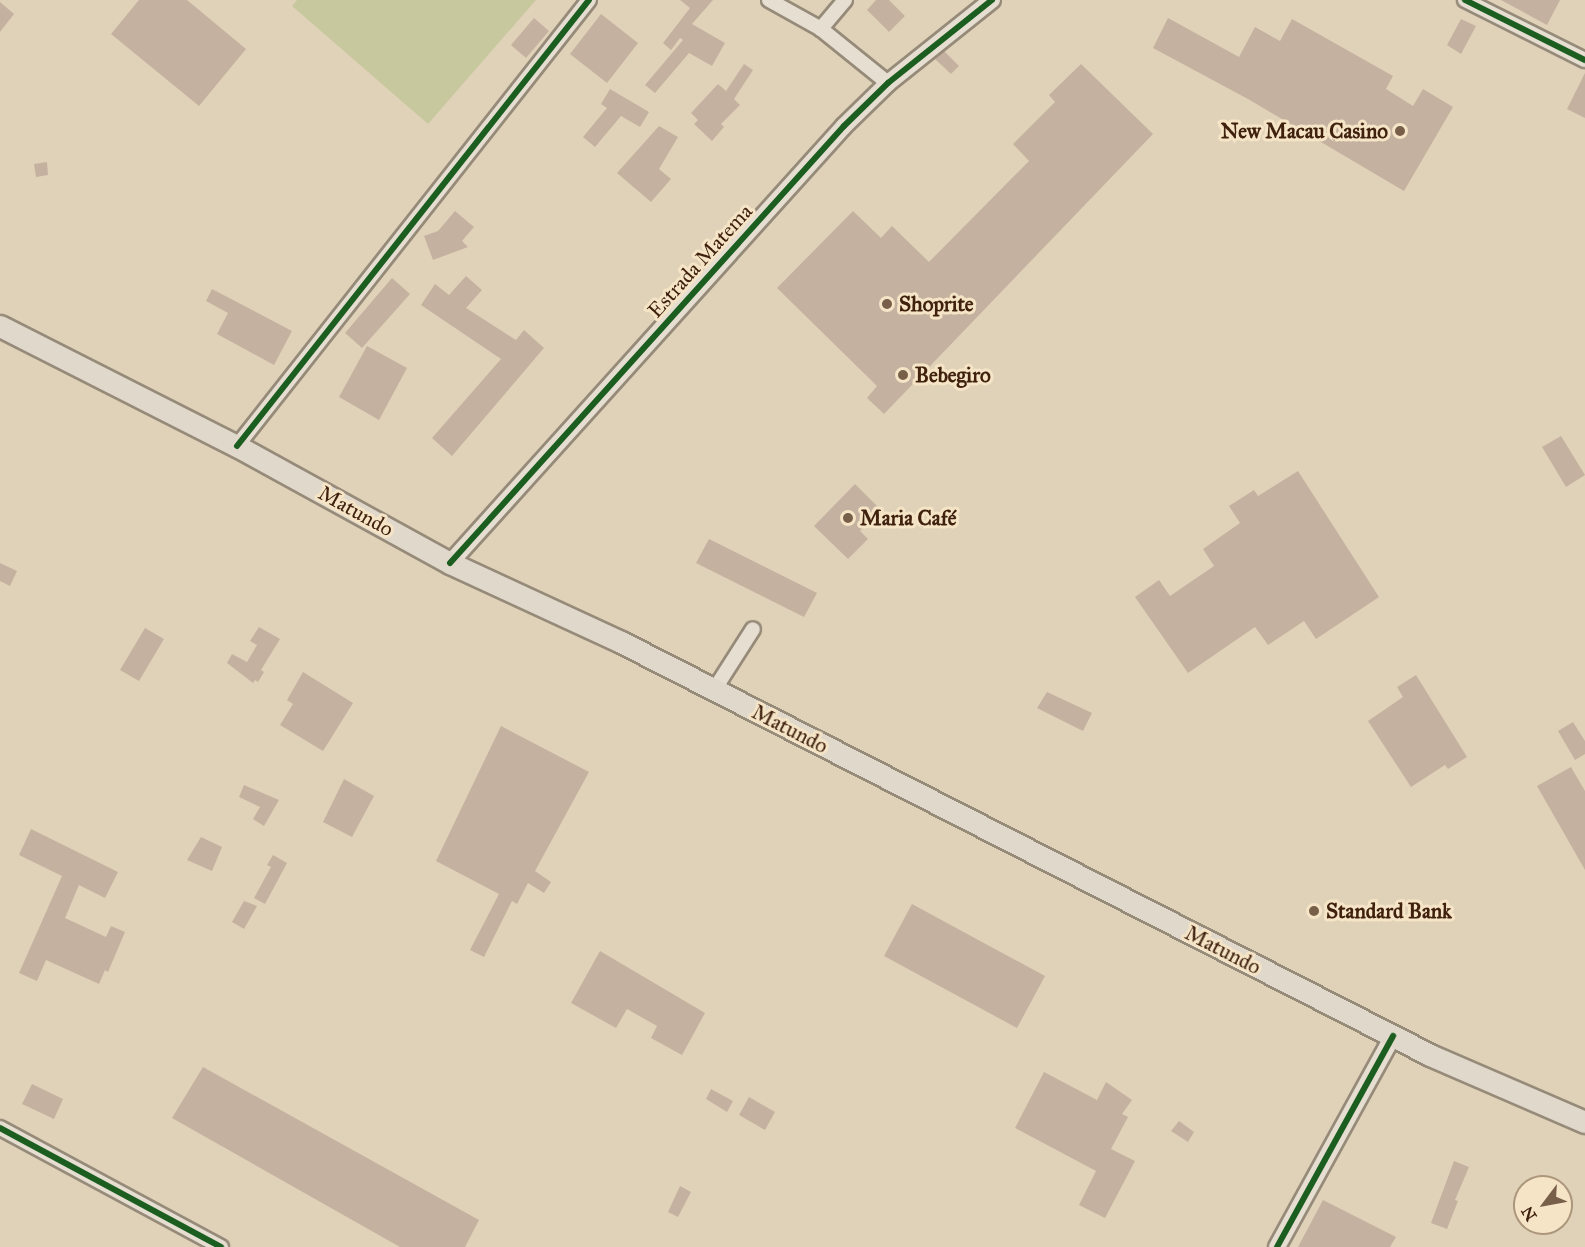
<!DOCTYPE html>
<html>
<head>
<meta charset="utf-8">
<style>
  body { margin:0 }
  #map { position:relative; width:1585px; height:1247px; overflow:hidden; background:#e0d2b8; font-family:"IM FELL Great Primer",serif }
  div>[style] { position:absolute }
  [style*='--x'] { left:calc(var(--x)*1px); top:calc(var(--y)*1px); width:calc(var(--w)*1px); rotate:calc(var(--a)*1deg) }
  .green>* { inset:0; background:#c8c89f }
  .building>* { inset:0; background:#c5b1a0 }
  .roads { filter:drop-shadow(2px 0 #968a79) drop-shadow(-2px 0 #968a79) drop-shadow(0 2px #968a79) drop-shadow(0 -2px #968a79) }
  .minor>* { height:14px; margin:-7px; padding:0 7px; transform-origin:7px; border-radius:7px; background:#e5ded1 }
  .tertiary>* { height:16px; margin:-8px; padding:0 8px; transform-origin:8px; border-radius:8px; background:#e5ded1 }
  .primary>* { height:21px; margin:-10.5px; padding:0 10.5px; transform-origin:10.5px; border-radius:10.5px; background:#e0d8ca }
  .cycleway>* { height:6px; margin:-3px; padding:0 3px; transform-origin:3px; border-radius:3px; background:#1b5e20 }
  .dots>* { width:16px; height:16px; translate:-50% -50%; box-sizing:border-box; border:3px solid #f5e4c6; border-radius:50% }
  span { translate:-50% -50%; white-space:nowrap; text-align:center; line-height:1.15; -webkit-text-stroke:6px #f5e4c6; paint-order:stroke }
  .poi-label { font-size:21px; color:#3f210e; font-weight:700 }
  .right { translate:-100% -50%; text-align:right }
  .left { translate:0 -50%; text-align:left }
  .street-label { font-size:21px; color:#3f210e }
  .north { position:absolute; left:1513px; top:1175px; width:60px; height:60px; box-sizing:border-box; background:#f5e4c6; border:2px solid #ac967c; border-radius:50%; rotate:238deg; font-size:16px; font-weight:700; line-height:24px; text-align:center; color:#3f210e }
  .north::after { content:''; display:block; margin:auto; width:21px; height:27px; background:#775f4a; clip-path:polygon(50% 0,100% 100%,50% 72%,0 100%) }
</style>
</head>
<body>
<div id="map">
  <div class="green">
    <i style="clip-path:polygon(297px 0,536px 0,428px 124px,292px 6px)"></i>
  </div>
  <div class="building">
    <i style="clip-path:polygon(139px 0,187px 0,246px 49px,199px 106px,111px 34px)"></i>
    <i style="clip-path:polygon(680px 0,713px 0,692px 24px,725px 43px,712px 66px,689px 53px,655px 93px,645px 85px,683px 40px,680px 38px,671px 50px,663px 43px,690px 8px)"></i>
    <i style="clip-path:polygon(876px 0,889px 0,905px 16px,889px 32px,867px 10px)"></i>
    <i style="clip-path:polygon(1501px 0,1560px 0,1547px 25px)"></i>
    <i style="clip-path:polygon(0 2px,14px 14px,0 32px)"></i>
    <i style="clip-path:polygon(601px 14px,638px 43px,607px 83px,570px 54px)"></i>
    <i style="clip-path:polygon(534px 18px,549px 31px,526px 58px,511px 45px)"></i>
    <i style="clip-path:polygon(1168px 18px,1239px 57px,1255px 27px,1280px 41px,1292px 19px,1393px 76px,1386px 89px,1413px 106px,1423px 89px,1453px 107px,1404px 191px,1248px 99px,1153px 48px)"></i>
    <i style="clip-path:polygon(1461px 19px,1476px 26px,1461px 54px,1447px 45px)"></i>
    <i style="clip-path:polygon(944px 51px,959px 66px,951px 74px,935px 59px)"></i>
    <i style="clip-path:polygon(744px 64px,753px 70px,734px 99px,740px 105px,721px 124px,724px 127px,712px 141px,694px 124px,698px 120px,691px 113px,718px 84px,726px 91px)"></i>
    <i style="clip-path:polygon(1081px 64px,1153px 134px,884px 414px,867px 398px,877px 386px,777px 288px,853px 211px,881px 238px,892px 226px,929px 262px,1029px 161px,1013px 144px,1055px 102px,1049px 95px)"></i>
    <i style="clip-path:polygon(1585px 73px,1585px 118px,1567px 109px)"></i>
    <i style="clip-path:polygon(610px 89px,649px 112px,640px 127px,621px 116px,595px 147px,583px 137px,607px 108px,601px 104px)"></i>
    <i style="clip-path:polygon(659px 126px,678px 137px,659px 169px,671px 179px,651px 202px,617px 173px)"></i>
    <i style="clip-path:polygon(47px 162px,48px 175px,36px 177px,34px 164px)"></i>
    <i style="clip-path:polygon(455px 211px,474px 227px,462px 241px,468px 247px,433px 260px,424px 236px,438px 231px)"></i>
    <i style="clip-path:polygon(466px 276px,482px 290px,466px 308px,516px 340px,524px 330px,544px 348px,452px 456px,432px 438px,501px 359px,421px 305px,435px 284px,449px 295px)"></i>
    <i style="clip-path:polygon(392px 278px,410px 294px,362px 348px,345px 333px)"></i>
    <i style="clip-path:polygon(212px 289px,292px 331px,274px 365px,217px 334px,228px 313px,206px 301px)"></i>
    <i style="clip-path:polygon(367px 346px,407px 368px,379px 420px,339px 397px)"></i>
    <i style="clip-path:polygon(1561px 436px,1585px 475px,1566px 487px,1542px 447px)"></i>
    <i style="clip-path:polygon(1298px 471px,1379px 597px,1316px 639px,1304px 621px,1268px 645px,1255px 627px,1188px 673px,1135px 597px,1159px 580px,1170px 596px,1214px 566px,1203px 549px,1240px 523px,1229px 506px,1254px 490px,1258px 496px)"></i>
    <i style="clip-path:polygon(855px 484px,881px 510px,860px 531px,868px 539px,848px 559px,814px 526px)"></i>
    <i style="clip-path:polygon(709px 539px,817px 593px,804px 617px,696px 563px)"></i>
    <i style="clip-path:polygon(0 563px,17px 571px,10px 586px,0 581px)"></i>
    <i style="clip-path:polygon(259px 627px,280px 639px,261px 670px,264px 672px,258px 682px,255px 680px,253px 683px,227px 663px,232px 654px,247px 662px,257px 645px,250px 641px)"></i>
    <i style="clip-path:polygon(145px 628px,164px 639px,139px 681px,120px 670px)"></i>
    <i style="clip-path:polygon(303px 672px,353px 703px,323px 751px,280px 725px,293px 704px,287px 700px)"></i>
    <i style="clip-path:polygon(1416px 675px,1467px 757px,1448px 769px,1445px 765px,1411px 787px,1368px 721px,1403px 697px,1397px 687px)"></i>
    <i style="clip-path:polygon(1047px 692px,1092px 713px,1083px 731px,1037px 708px)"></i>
    <i style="clip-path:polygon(1573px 722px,1585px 741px,1585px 754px,1575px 760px,1558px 731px)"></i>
    <i style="clip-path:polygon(501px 726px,589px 772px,535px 871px,551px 882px,544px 893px,528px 883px,517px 904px,512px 901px,484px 957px,470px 950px,499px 894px,436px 861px)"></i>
    <i style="clip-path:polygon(1571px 767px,1585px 791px,1585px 870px,1537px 786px)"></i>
    <i style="clip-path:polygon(344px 779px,374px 796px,352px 837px,323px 822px)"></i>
    <i style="clip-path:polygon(244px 785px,279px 800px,264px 826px,253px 819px,260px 807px,239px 797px)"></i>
    <i style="clip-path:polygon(31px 829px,118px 872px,105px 898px,79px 885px,65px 918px,106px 937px,111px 926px,125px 932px,108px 972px,105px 970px,99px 984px,46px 960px,37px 981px,19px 973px,62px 876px,19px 855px)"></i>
    <i style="clip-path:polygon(201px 837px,222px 847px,212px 871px,187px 860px)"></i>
    <i style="clip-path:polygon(273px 855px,287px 863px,265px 904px,254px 898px,271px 867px,267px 865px)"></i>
    <i style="clip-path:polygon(244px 901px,257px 906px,244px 929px,232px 922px)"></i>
    <i style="clip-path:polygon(912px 904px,1045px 976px,1017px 1028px,884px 956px)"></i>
    <i style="clip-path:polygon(600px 951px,705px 1013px,682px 1055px,651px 1038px,657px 1026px,627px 1009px,616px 1028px,571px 1003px)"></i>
    <i style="clip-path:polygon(203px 1067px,479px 1220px,465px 1247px,400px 1247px,172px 1118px)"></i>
    <i style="clip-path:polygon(1044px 1072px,1097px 1100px,1106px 1082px,1132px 1100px,1122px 1114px,1128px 1117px,1111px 1149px,1135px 1161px,1105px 1218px,1079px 1205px,1096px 1171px,1015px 1128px)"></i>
    <i style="clip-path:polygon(32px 1084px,63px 1099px,54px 1119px,22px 1104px)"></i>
    <i style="clip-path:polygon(711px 1089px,733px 1101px,727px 1112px,706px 1099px)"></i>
    <i style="clip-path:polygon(749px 1097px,775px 1112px,765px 1130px,739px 1115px)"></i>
    <i style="clip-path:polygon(1179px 1121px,1194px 1132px,1188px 1142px,1171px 1131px)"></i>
    <i style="clip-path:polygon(1454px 1161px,1469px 1167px,1455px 1200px,1458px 1201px,1447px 1229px,1431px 1223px)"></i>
    <i style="clip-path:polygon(680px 1186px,691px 1192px,678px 1217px,668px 1212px)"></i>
    <i style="clip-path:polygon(1323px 1200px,1396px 1237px,1390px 1247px,1298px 1247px)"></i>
  </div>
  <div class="roads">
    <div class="minor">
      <i style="--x:769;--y:0;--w:60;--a:29.1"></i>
      <i style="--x:845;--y:0;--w:38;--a:130"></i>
      <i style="--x:821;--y:29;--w:86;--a:38.9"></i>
      <i style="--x:1465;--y:0;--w:134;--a:26.6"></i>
      <i style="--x:237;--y:446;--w:568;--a:-51.72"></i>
      <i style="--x:714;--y:690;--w:72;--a:-57.4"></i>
      <i style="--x:0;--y:1128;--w:251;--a:28.3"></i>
    </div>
    <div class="tertiary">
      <i style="--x:450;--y:563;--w:588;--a:-47.96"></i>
      <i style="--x:844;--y:126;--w:62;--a:-44.3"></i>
      <i style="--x:888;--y:83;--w:133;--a:-38.6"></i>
      <i style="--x:1277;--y:1247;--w:241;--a:-61.2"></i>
    </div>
    <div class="primary">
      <i style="--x:0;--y:326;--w:266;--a:26.9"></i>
      <i style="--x:237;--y:446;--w:243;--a:28.8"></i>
      <i style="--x:450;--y:563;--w:188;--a:24.8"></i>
      <i style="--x:621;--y:642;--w:908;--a:27.04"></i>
      <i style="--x:1430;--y:1055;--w:169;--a:23.4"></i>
    </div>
  </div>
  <div class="cycleway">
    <i style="--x:1465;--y:0;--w:134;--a:26.6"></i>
    <i style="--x:237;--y:446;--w:568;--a:-51.72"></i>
    <i style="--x:450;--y:563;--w:588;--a:-47.96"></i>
    <i style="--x:844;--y:126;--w:62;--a:-44.3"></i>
    <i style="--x:888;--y:83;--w:133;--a:-38.6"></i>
    <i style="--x:0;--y:1128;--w:251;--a:28.3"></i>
    <i style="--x:1277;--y:1247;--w:241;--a:-61.2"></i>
  </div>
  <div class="dots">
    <i style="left:1400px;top:131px;background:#775f4a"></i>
    <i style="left:887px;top:304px;background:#775f4a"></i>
    <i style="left:903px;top:375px;background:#775f4a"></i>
    <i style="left:848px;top:518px;background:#775f4a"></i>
    <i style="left:1314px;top:911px;background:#775f4a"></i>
  </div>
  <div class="poi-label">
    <span class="right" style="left:1388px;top:131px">New Macau Casino</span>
    <span class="left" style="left:899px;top:304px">Shoprite</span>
    <span class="left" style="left:915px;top:375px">Bebegiro</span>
    <span class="left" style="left:860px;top:518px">Maria Café</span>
    <span class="left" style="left:1326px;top:911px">Standard Bank</span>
  </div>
  <div class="street-label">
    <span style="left:700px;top:261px;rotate:-48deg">Estrada Matema</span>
    <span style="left:356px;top:511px;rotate:29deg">Matundo</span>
    <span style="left:790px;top:729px;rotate:27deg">Matundo</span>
    <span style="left:1223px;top:950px;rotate:27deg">Matundo</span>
  </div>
  <div class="north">N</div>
</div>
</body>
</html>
